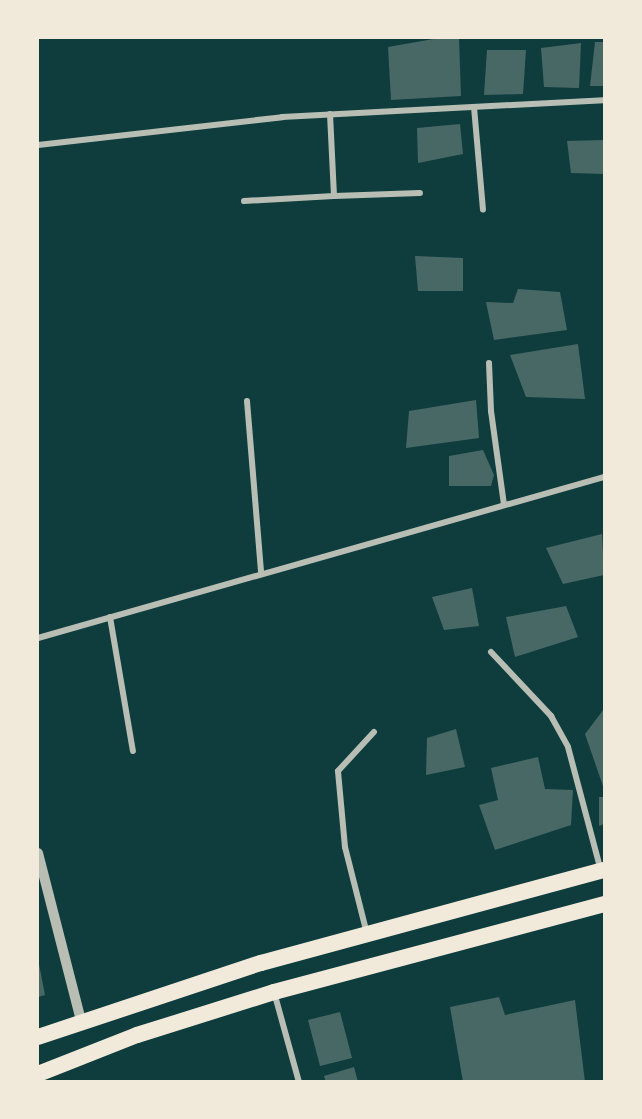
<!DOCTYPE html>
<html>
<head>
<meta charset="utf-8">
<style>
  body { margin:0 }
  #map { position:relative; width:642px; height:1119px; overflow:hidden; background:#0f3d3e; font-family:Arial,sans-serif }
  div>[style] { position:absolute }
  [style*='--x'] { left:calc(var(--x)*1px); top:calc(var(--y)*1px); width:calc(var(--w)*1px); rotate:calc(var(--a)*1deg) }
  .building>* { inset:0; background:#486865 }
  .minor>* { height:6px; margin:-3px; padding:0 3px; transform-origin:3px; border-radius:3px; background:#b8beb3 }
  .tertiary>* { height:10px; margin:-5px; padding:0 5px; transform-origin:5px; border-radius:5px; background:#b8beb3 }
  .trunk>* { height:16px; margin:-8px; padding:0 8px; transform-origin:8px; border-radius:8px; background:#f1e9da }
  span { translate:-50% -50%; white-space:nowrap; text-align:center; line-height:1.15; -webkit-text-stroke:4.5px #f1e9da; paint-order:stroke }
  .frame { position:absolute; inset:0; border:39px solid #f1e9da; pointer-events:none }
</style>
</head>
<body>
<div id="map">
  <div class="building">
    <i style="clip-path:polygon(439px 38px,459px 38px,461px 96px,391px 100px,388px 47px)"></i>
    <i style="clip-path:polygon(595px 42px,604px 42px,604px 86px,590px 86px)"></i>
    <i style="clip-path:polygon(581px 43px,579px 88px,544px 87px,541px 48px)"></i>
    <i style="clip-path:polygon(487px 50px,526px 50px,523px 94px,484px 95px)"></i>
    <i style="clip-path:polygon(460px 124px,463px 154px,418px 163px,417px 128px)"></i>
    <i style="clip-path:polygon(604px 140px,604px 174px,571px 173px,567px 141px)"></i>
    <i style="clip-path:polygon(415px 256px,463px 258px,463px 291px,418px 291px)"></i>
    <i style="clip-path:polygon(518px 289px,560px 292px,567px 330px,494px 340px,486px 302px,513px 303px)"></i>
    <i style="clip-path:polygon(578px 344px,585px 399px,526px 397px,510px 355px)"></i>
    <i style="clip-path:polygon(476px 400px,479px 438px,406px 448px,409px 411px)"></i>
    <i style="clip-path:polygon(483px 450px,494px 475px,491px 486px,449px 486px,449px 456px)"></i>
    <i style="clip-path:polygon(602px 534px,604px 575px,563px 584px,546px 548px)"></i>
    <i style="clip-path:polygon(472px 588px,479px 626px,444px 630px,432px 597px)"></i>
    <i style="clip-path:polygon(566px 606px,578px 637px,515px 657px,506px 617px)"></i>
    <i style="clip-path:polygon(604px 709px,604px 789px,585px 734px)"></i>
    <i style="clip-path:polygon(456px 729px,465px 767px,426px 775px,427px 738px)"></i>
    <i style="clip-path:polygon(538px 757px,545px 789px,573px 790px,571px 825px,495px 850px,479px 805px,498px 800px,491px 768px)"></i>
    <i style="clip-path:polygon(599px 797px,604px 797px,604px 824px,599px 826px)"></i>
    <i style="clip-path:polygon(38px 959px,45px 995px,38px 997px)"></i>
    <i style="clip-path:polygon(499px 997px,505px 1015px,575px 1000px,585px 1082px,463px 1082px,450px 1007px)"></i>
    <i style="clip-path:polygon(340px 1012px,352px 1058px,320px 1066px,308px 1020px)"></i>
    <i style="clip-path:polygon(354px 1067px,358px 1082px,326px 1082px,324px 1076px)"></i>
  </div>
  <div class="minor">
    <i style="--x:474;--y:107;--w:103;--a:85"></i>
    <i style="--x:330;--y:114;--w:82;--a:87.2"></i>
    <i style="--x:334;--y:196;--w:86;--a:-2"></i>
    <i style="--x:38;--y:145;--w:246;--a:-6.5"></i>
    <i style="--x:282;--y:117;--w:322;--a:-3"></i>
    <i style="--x:244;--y:201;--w:90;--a:-3.2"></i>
    <i style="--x:489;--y:363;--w:48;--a:87.6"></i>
    <i style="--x:491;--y:411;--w:95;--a:82.1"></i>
    <i style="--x:247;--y:401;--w:173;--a:85.3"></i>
    <i style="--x:110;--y:617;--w:136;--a:80.3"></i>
    <i style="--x:38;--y:638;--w:588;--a:-15.88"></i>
    <i style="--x:491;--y:652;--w:88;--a:46.8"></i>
    <i style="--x:551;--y:716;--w:35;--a:61"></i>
    <i style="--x:568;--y:747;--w:128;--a:75.1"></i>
    <i style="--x:367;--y:934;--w:90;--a:-104.2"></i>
    <i style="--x:345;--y:847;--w:76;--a:-95.3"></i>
    <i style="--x:338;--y:771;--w:53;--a:-47.3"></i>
    <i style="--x:274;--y:992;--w:93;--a:74.5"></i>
  </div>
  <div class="tertiary">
    <i style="--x:38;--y:853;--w:173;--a:75.6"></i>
  </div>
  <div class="trunk">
    <i style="--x:38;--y:1037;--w:235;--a:-18.4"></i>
    <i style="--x:261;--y:963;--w:355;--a:-15.2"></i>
    <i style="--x:38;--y:1074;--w:106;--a:-21.5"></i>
    <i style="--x:137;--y:1035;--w:144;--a:-17.4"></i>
    <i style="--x:274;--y:992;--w:342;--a:-14.9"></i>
  </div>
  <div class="frame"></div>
</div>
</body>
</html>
